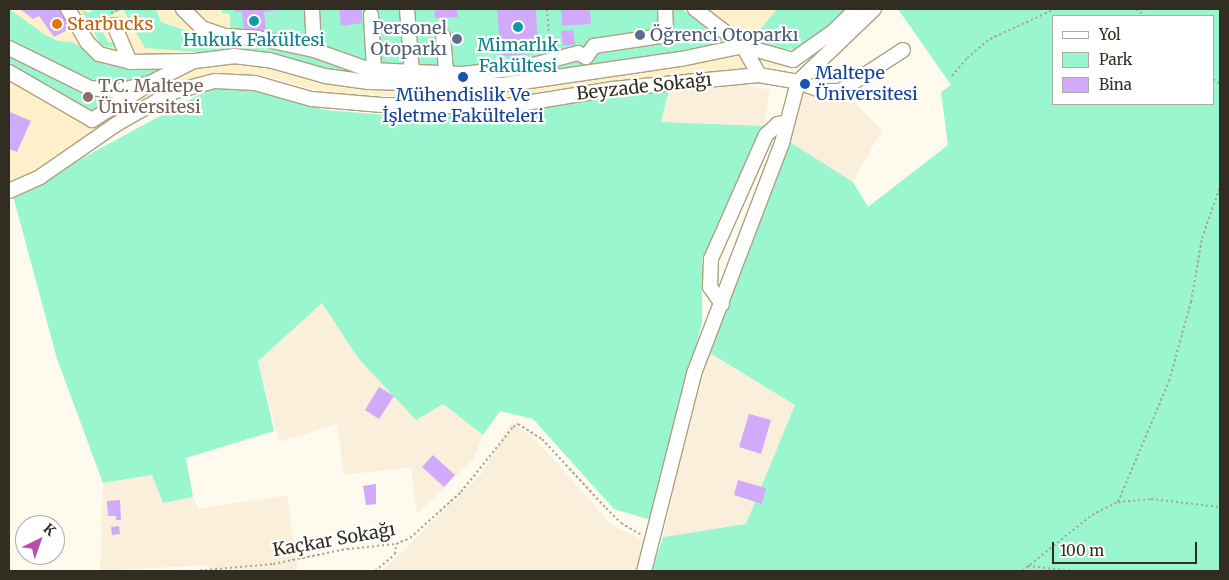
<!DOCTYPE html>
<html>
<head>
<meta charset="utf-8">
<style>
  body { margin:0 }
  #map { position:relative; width:1229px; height:580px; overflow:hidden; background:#fffaee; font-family:Merriweather,serif }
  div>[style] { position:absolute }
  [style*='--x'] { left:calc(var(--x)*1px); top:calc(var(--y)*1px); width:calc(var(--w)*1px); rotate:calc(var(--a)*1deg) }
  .built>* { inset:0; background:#fef0c8 }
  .industrial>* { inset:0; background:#faefda }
  .green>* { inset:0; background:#99f6ce }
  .building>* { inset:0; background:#d2aafc }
  .path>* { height:2px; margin-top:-1px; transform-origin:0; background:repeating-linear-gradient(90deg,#aba69a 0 2.5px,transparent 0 5px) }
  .roads { filter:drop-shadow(1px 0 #aba183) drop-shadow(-1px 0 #aba183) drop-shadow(0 1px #aba183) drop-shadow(0 -1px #aba183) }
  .minor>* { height:14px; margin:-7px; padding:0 7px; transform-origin:7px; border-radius:7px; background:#fff }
  .dots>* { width:14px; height:14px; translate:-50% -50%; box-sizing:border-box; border:2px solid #fff; border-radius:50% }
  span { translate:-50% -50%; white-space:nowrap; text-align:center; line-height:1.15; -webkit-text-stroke:4.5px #fff; paint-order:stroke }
  .food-label { font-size:18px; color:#c56008 }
  .left { translate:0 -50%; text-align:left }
  .service-label { font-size:18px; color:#4e5e75 }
  .right { translate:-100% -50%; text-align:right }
  .culture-label { font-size:18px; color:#0d838f }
  .transit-label { font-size:18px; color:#164399 }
  .education-label { font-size:18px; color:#785e54 }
  .street-label { font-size:18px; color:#322d21 }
  .frame { position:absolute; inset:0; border:10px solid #322d21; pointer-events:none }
  .legend { position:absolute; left:1052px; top:15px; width:162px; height:90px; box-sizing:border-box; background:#fff; border:1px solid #adaba6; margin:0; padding:6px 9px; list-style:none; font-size:15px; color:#322d21 }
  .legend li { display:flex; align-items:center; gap:10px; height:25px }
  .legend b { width:25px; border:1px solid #adaba6 }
  .north { position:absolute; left:15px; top:515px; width:50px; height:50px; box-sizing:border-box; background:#fff; border:1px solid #adaba6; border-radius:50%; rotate:42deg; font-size:14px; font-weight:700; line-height:20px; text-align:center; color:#322d21 }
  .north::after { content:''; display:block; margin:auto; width:18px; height:22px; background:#b94eae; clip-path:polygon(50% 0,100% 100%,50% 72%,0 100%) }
  .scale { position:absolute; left:1052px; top:542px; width:145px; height:22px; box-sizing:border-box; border:2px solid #322d21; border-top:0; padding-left:6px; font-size:15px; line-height:18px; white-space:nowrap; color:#322d21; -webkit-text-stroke:4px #fff; paint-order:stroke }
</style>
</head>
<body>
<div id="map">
  <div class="built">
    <i style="clip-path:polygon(9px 9px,871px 9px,826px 50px,789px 68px,771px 67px,755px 57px,748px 70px,567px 89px,513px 98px,333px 95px,261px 75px,203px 76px,78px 151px,9px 186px)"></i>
  </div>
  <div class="industrial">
    <i style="clip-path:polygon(737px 83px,770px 90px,764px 126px,661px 122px,669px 90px)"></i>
    <i style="clip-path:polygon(800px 83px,839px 87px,882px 130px,853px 182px,785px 139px)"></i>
    <i style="clip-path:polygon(322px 303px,358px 358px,416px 419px,443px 404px,483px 435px,474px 458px,417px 514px,411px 467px,344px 475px,337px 424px,279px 442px,258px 361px)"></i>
    <i style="clip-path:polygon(705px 350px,796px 405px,746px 524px,663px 537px)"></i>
    <i style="clip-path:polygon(512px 421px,538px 442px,612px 525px,645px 541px,638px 571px,382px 571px,482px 473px)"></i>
    <i style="clip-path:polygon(152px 475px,163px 503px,193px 497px,198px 509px,287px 495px,298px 571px,210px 571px,208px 565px,100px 571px,103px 483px)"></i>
  </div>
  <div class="green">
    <i style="clip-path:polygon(9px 9px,44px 34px,58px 41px,72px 42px,100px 59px,130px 69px,158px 68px,160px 74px,113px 86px,88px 78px,9px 41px)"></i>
    <i style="clip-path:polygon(81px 9px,88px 13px,95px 9px,156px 9px,161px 22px,199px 35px,230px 40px,230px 14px,222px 13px,222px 9px,682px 9px,725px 42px,724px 47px,519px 79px,363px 77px,283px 58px,145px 48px,123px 9px,97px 22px,109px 43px,114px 41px,118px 46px,106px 47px,101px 45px)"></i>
    <i style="clip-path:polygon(777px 9px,850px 9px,819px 36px,797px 49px,775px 49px,752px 39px)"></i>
    <i style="clip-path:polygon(evenodd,898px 9px,1220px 9px,1220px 571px,652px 571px,663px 537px,746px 524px,795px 405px,705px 350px,756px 230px,785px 139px,853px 182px,868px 207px,948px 145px,941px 92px,951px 85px,898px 9px,1053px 16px,1213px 16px,1213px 104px,1053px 104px,1053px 16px)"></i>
    <i style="clip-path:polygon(9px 54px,49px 73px,112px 104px,96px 116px,9px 68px)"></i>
    <i style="clip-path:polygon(213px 87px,259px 89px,325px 110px,425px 118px,669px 90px,661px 122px,764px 126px,702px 259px,702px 322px,654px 521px,614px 509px,533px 419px,500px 411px,483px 435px,443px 404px,416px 420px,358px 358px,322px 303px,258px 361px,274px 431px,186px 458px,193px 497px,163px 503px,152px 475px,103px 483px,57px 359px,13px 196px)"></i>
  </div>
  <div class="building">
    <i style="clip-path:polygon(20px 9px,65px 9px,73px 27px,54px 37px,39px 16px,33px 19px)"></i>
    <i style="clip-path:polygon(234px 9px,280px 9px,280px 10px,264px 12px,266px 31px,244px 33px,242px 12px,235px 12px)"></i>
    <i style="clip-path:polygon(339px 9px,362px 9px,362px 23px,341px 26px)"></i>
    <i style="clip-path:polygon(434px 9px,457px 9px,458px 17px,435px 18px)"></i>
    <i style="clip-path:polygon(497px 9px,536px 9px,538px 46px,532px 46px,532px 54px,501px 56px)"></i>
    <i style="clip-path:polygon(561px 9px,590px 9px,591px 24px,562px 26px)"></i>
    <i style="clip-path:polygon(573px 30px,575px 44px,563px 46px,561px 31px)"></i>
    <i style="clip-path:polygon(10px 112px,31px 121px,17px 152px,9px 149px)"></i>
    <i style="clip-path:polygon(379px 387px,394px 396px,379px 419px,365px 410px)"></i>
    <i style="clip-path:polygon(749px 414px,771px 420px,761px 454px,739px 447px)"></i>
    <i style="clip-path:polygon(433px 455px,455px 475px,444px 487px,422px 467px)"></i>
    <i style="clip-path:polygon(738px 480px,766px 488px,762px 504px,734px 495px)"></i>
    <i style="clip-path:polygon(376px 484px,376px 504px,366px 505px,363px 486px)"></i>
    <i style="clip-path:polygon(120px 500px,121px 520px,116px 520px,116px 516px,108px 516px,107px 501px)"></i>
    <i style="clip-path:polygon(119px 526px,120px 534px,112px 535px,111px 527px)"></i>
  </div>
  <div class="path">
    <i style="--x:547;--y:9;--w:40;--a:85.7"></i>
    <i style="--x:1136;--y:9;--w:11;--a:38"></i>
    <i style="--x:111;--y:13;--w:10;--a:-24"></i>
    <i style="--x:91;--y:23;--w:18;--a:-27"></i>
    <i style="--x:952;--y:76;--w:23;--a:-50"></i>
    <i style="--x:967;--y:58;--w:30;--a:-40"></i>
    <i style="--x:990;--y:39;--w:72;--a:-24.8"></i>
    <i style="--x:1213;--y:79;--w:9;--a:36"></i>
    <i style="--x:1118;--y:502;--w:131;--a:-67.1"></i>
    <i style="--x:1169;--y:381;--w:82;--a:-74.4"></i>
    <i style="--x:1191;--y:302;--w:65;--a:-80.2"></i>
    <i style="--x:1202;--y:238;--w:54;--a:-70.6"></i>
    <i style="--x:1028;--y:566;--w:45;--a:6.3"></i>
    <i style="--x:195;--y:571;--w:78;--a:-5.1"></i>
    <i style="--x:273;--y:564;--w:76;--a:-11.5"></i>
    <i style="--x:347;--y:549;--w:49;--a:-5.8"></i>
    <i style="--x:396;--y:544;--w:15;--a:-23"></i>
    <i style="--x:410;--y:538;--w:69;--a:-42"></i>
    <i style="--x:461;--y:492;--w:83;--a:-51.3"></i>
    <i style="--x:513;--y:427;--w:6;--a:-31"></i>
    <i style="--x:518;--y:424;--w:28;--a:32"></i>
    <i style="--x:542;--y:439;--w:94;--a:47.2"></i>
    <i style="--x:606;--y:508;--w:21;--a:45"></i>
    <i style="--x:621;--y:523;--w:24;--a:30"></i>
    <i style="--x:375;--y:571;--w:26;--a:-40"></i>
    <i style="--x:395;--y:554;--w:10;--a:-84"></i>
    <i style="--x:1022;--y:571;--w:90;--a:-38.7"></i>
    <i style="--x:1092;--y:515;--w:29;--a:-27"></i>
    <i style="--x:1118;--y:502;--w:33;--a:-5"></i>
    <i style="--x:1151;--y:499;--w:69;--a:6.6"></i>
  </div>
  <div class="roads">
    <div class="minor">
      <i style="--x:68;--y:9;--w:39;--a:60"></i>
      <i style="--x:88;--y:43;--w:16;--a:45"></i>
      <i style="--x:99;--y:54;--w:32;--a:14"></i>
      <i style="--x:130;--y:62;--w:65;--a:-0.9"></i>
      <i style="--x:195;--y:61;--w:39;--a:-7"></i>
      <i style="--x:234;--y:56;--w:35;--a:7"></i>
      <i style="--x:269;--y:60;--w:58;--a:15.9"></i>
      <i style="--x:325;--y:76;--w:44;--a:7.8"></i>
      <i style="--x:369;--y:82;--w:133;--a:1.3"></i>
      <i style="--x:502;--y:85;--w:181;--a:-8.3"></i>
      <i style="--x:681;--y:59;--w:63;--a:-11.8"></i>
      <i style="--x:743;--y:46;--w:52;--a:15.6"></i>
      <i style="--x:793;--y:60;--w:50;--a:-35.3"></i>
      <i style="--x:834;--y:31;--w:31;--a:-45"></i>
      <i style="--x:183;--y:9;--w:27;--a:45"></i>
      <i style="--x:202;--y:28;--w:24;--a:19"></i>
      <i style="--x:225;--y:36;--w:33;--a:3"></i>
      <i style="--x:258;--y:38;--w:57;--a:12.1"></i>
      <i style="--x:314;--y:50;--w:59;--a:19.7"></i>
      <i style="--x:370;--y:70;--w:91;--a:2.5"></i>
      <i style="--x:461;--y:74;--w:61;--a:-5.6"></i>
      <i style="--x:522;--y:68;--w:58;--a:-15"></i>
      <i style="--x:578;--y:53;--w:9;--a:27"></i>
      <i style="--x:586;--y:57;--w:14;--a:-54"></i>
      <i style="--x:594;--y:46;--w:68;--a:-8.5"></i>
      <i style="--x:661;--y:36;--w:6;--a:-31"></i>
      <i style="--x:666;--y:33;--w:24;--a:-92"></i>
      <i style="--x:312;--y:9;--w:41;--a:87.2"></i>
      <i style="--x:407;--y:9;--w:64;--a:85.5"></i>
      <i style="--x:695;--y:9;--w:61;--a:37.6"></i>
      <i style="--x:743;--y:46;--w:33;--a:61"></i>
      <i style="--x:874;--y:9;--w:105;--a:136.2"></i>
      <i style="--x:798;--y:82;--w:27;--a:20"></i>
      <i style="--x:823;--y:91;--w:17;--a:0"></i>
      <i style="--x:840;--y:91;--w:75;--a:-33.1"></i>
      <i style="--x:371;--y:15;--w:55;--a:86.9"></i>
      <i style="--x:114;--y:25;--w:40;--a:66.6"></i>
      <i style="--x:443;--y:36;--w:37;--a:85"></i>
      <i style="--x:9;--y:48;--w:90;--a:26.3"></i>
      <i style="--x:90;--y:88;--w:28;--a:6"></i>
      <i style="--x:118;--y:91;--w:33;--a:-14"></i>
      <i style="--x:150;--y:83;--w:47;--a:-26.6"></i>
      <i style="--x:9;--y:72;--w:96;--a:30"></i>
      <i style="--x:92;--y:120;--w:58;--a:-32.3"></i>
      <i style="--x:9;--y:191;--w:34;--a:-24"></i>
      <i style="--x:40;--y:177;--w:91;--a:-34.7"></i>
      <i style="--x:115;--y:125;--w:67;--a:-29.6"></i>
      <i style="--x:173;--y:92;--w:43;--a:-14.7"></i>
      <i style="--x:215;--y:81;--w:40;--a:2.9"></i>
      <i style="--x:255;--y:83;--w:58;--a:15.9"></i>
      <i style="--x:311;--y:99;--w:71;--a:4.8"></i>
      <i style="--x:382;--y:105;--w:119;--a:1"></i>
      <i style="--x:501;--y:107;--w:112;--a:-9.2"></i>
      <i style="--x:612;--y:89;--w:148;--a:-5.4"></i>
      <i style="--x:759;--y:75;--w:40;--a:10"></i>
      <i style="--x:798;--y:82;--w:63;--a:104.7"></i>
      <i style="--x:782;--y:143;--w:247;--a:110.9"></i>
      <i style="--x:694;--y:374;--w:203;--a:104.2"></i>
      <i style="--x:722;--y:304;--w:21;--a:-125"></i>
      <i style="--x:710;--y:287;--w:28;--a:-88"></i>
      <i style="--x:711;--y:259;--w:136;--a:-66.1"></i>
      <i style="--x:766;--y:135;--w:16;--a:-43"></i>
      <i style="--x:778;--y:124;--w:9;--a:-13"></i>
    </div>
  </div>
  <div class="dots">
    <i style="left:254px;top:21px;background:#0f9aa8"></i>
    <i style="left:57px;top:24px;background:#e8710a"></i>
    <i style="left:518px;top:27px;background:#0f9aa8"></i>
    <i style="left:640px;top:35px;background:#5c6f8a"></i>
    <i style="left:457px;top:39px;background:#5c6f8a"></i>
    <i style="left:463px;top:77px;background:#1a4fb4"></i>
    <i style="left:805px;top:84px;background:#1a4fb4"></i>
    <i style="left:88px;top:97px;background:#8d6e63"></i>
  </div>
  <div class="food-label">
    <span class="left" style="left:67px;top:24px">Starbucks</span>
  </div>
  <div class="service-label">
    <span class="right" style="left:447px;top:39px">Personel<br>Otoparkı</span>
    <span class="left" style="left:650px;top:35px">Öğrenci Otoparkı</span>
  </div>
  <div class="culture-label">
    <span style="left:254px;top:40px">Hukuk Fakültesi</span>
    <span style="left:518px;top:56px">Mimarlık<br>Fakültesi</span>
  </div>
  <div class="transit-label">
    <span class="left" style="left:815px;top:84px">Maltepe<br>Üniversitesi</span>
    <span style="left:463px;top:106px">Mühendislik Ve<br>İşletme Fakülteleri</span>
  </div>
  <div class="education-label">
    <span class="left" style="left:98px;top:97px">T.C. Maltepe<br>Üniversitesi</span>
  </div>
  <div class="street-label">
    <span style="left:644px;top:87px;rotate:-6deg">Beyzade Sokağı</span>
    <span style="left:334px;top:540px;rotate:-10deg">Kaçkar Sokağı</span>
  </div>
  <div class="frame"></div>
  <ul class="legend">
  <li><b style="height:6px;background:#fff"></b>Yol</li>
  <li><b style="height:14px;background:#99f6ce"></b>Park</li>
  <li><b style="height:14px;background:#d2aafc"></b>Bina</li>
  </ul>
  <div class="north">K</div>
  <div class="scale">100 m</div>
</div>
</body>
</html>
